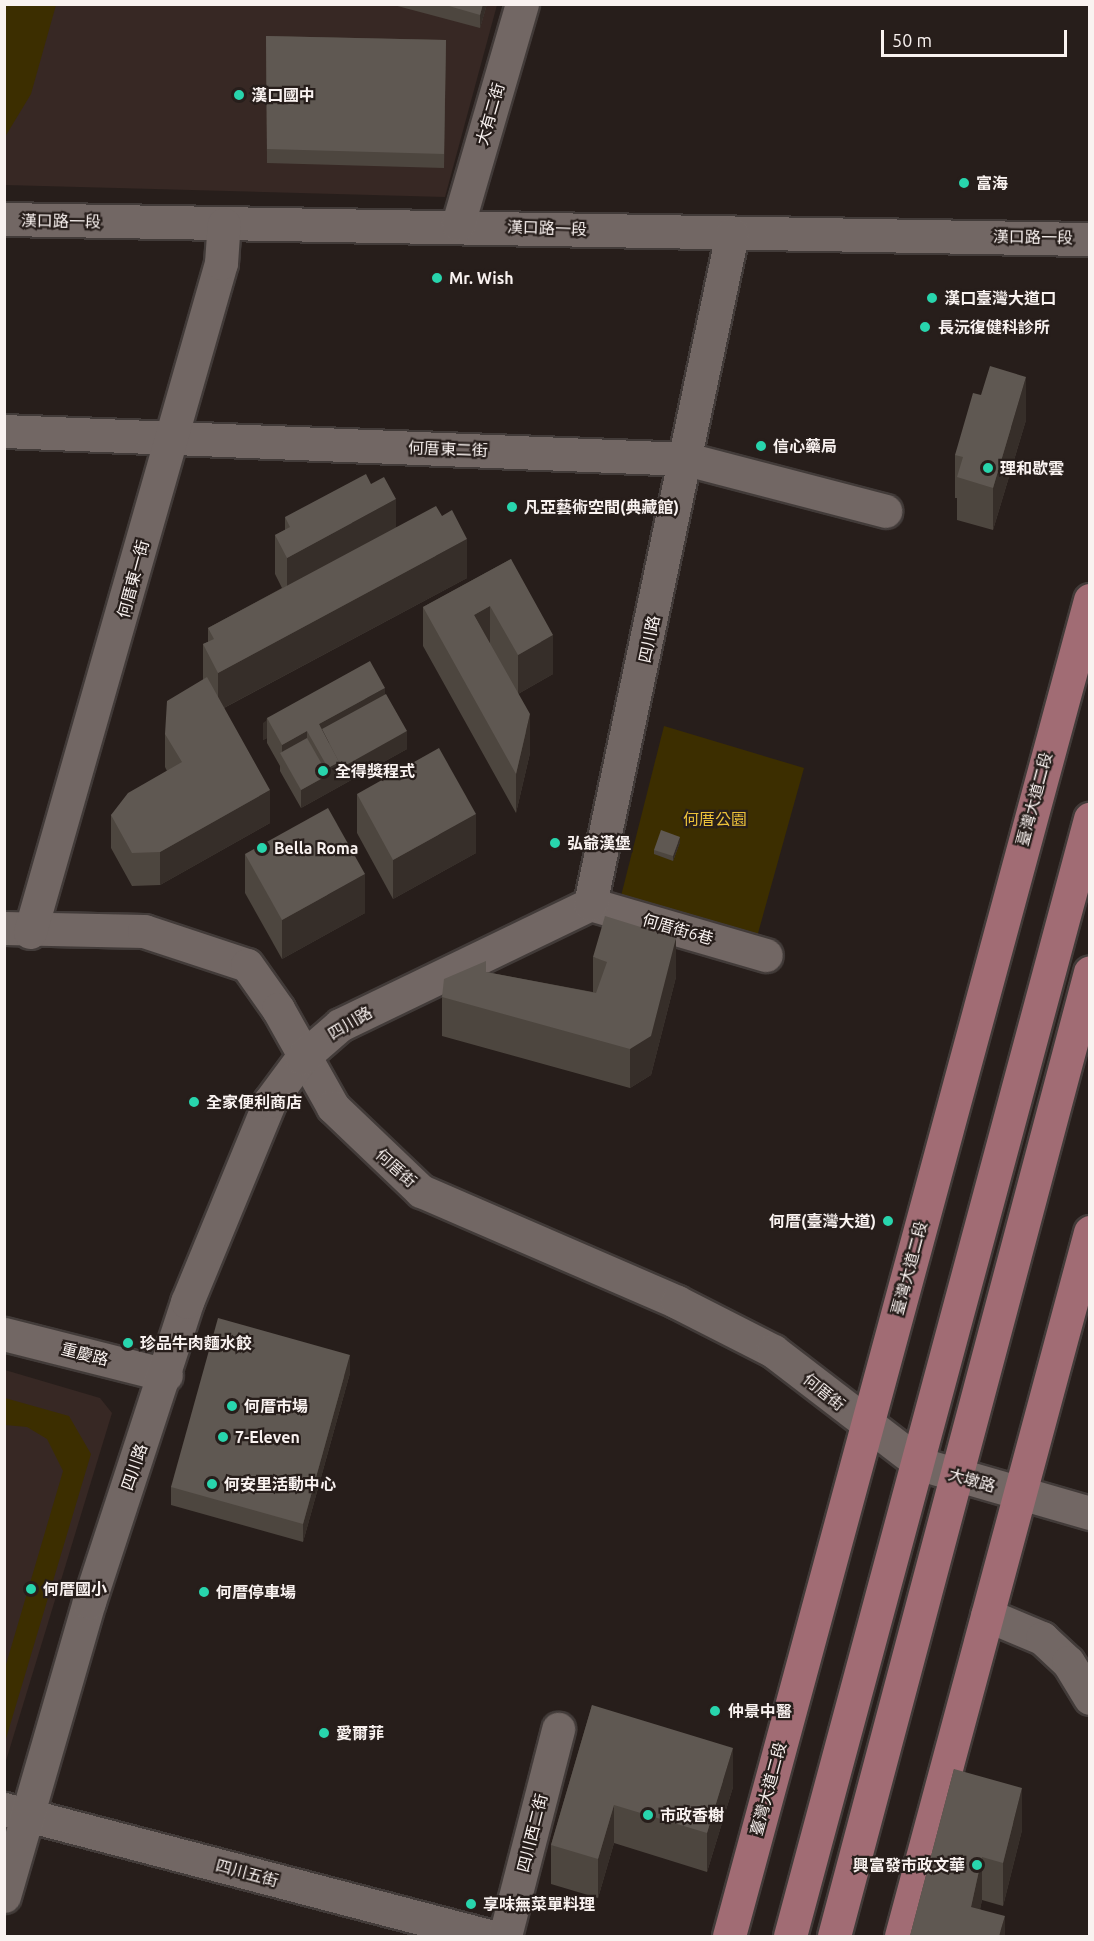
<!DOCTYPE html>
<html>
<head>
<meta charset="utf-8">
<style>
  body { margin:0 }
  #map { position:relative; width:1094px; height:1941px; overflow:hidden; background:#271e1b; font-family:Ubuntu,"Noto Sans TC",sans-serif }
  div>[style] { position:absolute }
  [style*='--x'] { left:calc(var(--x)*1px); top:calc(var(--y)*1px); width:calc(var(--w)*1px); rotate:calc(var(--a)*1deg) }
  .built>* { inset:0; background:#372824 }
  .green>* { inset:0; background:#3c2e00 }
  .roads { filter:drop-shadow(2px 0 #423b39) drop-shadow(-2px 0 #423b39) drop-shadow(0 2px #423b39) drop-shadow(0 -2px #423b39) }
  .minor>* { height:33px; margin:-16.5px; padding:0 16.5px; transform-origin:16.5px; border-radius:16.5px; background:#726764 }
  .major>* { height:33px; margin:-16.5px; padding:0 16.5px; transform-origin:16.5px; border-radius:16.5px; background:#a16c74 }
  .wall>* { inset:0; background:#4d463f }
  .shaded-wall>* { inset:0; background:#362e29 }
  .building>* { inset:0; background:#5f5852 }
  .dots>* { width:16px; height:16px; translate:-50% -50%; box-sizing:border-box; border:3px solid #271e1b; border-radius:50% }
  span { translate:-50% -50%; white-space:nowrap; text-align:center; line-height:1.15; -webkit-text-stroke:4.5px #271e1b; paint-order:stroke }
  .poi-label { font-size:16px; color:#f9f2f0; font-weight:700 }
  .left { translate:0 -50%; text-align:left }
  .right { translate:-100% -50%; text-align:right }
  .street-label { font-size:16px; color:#f9f2f0 }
  .park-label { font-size:16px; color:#ecc139 }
  .frame { position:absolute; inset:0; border:6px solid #f9f2f0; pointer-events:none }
  .scale { position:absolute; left:881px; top:30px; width:186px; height:27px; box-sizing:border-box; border:3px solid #f9f2f0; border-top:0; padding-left:8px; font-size:18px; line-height:21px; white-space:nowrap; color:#f9f2f0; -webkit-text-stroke:4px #271e1b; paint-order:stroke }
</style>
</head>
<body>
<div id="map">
  <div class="built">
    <i style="clip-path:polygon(5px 5px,497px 5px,445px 197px,5px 185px)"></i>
    <i style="clip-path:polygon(5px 1370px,100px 1398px,112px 1413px,5px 1764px)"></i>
  </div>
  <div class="green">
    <i style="clip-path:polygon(4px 5px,56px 5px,31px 94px,5px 137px)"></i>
    <i style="clip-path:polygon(664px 726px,804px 768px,755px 944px,620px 900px)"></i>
    <i style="clip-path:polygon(5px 1398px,69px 1416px,91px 1454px,5px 1742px,5px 1668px,63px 1471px,47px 1439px,27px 1427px,5px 1425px)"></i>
  </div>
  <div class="roads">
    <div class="minor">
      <i style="--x:4;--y:219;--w:1086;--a:1.06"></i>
      <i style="--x:458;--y:224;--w:229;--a:-73.8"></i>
      <i style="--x:4;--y:431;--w:683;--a:2.35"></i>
      <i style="--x:686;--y:459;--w:206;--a:14.6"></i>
      <i style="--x:590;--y:904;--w:183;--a:16.2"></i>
      <i style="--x:4;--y:928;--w:140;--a:1.2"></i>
      <i style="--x:144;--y:931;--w:108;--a:18.3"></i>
      <i style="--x:247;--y:965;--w:54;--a:54.8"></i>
      <i style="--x:278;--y:1009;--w:112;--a:60.7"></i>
      <i style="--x:333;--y:1107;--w:122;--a:43.7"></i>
      <i style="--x:421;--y:1191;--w:279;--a:23.4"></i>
      <i style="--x:677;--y:1302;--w:108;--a:27"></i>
      <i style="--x:773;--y:1351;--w:185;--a:37.5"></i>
      <i style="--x:920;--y:1464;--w:177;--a:16.1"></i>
      <i style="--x:30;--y:932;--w:696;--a:-74.07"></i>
      <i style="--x:221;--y:263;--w:39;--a:-86"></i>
      <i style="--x:4;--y:1334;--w:167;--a:14.2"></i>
      <i style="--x:987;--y:1615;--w:60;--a:22.7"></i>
      <i style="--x:1042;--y:1638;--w:35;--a:43"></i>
      <i style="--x:1068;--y:1662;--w:42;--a:58.6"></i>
      <i style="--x:4;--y:1809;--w:501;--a:14.67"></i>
      <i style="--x:4;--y:1896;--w:306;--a:-73.9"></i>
      <i style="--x:89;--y:1602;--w:316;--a:-71.9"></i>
      <i style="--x:187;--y:1302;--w:217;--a:-67.6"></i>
      <i style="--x:270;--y:1101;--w:54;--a:-53.3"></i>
      <i style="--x:302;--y:1058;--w:50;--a:-41"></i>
      <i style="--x:340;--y:1025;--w:278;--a:-25.8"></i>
      <i style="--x:590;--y:904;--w:685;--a:-78.03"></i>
      <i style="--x:505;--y:1936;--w:214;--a:-75.6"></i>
    </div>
    <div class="major">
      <i style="--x:729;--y:1936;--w:1384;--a:-74.88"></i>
      <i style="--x:790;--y:1936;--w:1157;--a:-74.97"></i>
      <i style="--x:834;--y:1936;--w:997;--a:-75.13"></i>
      <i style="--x:901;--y:1936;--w:729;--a:-74.97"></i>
    </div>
  </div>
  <div class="wall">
    <i style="clip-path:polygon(390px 4px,487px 4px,480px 28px)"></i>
    <i style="clip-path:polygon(266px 36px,446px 40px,444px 168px,267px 163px)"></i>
    <i style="clip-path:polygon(1026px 420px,993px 530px,957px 520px,957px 498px,955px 498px,955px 455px)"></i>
    <i style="clip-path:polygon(285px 517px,396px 527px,467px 578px,224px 708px,270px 823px,160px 885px,132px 886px,111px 848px,111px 815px,167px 771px,165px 767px,165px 734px,203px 680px,203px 644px,208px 642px,208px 628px,282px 588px,275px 574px,275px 535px,285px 530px)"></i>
    <i style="clip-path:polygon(511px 559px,553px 674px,518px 694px,530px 753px,516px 813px,423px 646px,423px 607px)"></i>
    <i style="clip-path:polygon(385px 695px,407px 749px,301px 808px,280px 771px,280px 766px,267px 743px,267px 738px,263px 740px,267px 718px)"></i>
    <i style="clip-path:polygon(357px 794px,476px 853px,393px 899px,357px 833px)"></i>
    <i style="clip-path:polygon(680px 842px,673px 861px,654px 854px,654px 850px)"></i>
    <i style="clip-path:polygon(245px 854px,365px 913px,282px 959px,245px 893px)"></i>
    <i style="clip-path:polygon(593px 957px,676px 977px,651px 1075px,630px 1088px,442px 1036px,442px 997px,486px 972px,593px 992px)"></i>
    <i style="clip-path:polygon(350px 1373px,303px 1542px,171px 1505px,171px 1487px)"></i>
    <i style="clip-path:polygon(592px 1705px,733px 1787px,707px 1872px,614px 1843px,598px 1898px,551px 1884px,551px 1845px)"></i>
    <i style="clip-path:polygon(954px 1769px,1022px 1830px,1003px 1906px,982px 1900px,980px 1909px,1005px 1936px,910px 1936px)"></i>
  </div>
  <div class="shaded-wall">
    <i style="clip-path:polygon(483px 4px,487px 4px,480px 28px,480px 15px)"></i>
    <i style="clip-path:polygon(1026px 377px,1026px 420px,993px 530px,993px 488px)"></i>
    <i style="clip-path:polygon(396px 499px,396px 538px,287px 596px,287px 558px)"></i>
    <i style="clip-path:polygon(467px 539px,467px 578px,218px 711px,218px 673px)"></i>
    <i style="clip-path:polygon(490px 606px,490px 645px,474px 615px)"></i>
    <i style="clip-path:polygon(553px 635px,553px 674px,518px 694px,518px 655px)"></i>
    <i style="clip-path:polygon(385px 688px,385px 713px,326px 745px,319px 724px)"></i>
    <i style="clip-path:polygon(530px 714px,530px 753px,516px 813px,516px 774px)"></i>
    <i style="clip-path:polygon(267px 720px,267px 738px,263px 740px,263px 723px)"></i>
    <i style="clip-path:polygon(307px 731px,307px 756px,282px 756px,282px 745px)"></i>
    <i style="clip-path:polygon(407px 731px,407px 749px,301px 808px,301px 790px,328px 775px,328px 768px,339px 762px)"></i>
    <i style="clip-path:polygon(270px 790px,270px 823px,160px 885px,160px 852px)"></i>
    <i style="clip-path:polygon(476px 814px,476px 853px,393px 899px,393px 860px)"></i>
    <i style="clip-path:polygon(680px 837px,680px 842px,673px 861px,673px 856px)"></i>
    <i style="clip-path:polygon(365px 874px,365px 913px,282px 959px,282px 920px)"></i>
    <i style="clip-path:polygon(676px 938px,676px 977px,651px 1075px,630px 1088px,630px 1049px)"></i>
    <i style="clip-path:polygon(350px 1355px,350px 1373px,303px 1542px,303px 1524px)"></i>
    <i style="clip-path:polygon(733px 1748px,733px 1787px,707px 1872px,707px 1833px)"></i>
    <i style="clip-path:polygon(1022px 1788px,1022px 1830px,1003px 1906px,1003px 1863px)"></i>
    <i style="clip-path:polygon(614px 1805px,614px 1843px,598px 1898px,598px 1859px)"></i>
    <i style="clip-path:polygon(982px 1857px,982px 1900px,974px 1936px,971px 1907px)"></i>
    <i style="clip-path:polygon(1005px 1916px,1005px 1936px,999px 1936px)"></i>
  </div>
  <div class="building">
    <i style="clip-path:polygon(442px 4px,483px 4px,480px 15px)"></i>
    <i style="clip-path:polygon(266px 36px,446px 40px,444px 154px,267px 149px)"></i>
    <i style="clip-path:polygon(990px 366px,1026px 377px,993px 488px,957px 477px,963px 457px,955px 455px,973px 393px,981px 395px)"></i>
    <i style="clip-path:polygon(366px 474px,371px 484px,384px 477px,396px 499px,287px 558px,275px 535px,290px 527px,285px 517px)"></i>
    <i style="clip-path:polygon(436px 506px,442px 516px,452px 510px,467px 539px,218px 673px,203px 644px,214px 639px,208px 628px)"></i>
    <i style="clip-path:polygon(511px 559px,553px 635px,518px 655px,490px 606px,474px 615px,530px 714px,516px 774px,423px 607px)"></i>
    <i style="clip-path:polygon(370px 661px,385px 688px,319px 724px,339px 762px,328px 768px,307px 731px,282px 745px,267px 718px)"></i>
    <i style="clip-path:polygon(207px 677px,270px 790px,160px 852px,132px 853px,111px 815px,128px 793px,182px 762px,165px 734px,167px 701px)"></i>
    <i style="clip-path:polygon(386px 694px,407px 731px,339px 769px,339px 762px,322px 729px)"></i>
    <i style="clip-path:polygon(307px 738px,328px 775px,301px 790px,280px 753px)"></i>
    <i style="clip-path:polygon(439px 748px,476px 814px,393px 860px,357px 794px)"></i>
    <i style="clip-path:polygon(328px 808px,365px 874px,282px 920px,245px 854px)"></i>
    <i style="clip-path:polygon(661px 830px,680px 837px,673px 856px,654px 850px)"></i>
    <i style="clip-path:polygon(605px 916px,676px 938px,651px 1036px,630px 1049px,442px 997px,444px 979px,486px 961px,486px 972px,596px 993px,607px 962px,593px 957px)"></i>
    <i style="clip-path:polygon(218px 1318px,350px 1355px,303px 1524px,171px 1487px)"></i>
    <i style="clip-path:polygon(592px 1705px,733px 1748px,707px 1833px,614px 1805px,598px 1859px,551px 1845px)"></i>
    <i style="clip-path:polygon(954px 1769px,1022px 1788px,1003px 1863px,982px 1857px,971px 1907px,1005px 1916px,999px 1936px,910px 1936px)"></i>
  </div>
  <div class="dots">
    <i style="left:239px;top:95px;background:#28d5ad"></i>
    <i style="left:964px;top:183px;background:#28d5ad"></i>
    <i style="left:437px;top:278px;background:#28d5ad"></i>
    <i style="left:932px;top:298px;background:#28d5ad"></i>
    <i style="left:925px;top:327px;background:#28d5ad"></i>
    <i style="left:761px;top:446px;background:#28d5ad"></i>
    <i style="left:988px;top:468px;background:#28d5ad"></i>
    <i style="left:512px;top:507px;background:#28d5ad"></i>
    <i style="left:323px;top:771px;background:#28d5ad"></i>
    <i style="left:555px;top:843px;background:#28d5ad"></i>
    <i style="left:262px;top:848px;background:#28d5ad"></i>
    <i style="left:194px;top:1102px;background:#28d5ad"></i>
    <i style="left:888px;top:1221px;background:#28d5ad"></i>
    <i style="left:128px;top:1343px;background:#28d5ad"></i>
    <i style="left:232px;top:1406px;background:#28d5ad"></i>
    <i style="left:223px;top:1437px;background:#28d5ad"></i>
    <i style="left:212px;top:1484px;background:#28d5ad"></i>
    <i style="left:31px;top:1589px;background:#28d5ad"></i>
    <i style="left:204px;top:1592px;background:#28d5ad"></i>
    <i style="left:715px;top:1711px;background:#28d5ad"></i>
    <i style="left:324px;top:1733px;background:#28d5ad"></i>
    <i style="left:648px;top:1815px;background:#28d5ad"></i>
    <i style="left:977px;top:1865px;background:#28d5ad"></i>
    <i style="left:471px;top:1904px;background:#28d5ad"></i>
  </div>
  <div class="poi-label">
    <span class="left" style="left:251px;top:95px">漢口國中</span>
    <span class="left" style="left:976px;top:183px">富海</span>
    <span class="left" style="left:449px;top:278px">Mr. Wish</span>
    <span class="left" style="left:944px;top:298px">漢口臺灣大道口</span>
    <span class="left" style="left:938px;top:327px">長沅復健科診所</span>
    <span class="left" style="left:773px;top:446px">信心藥局</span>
    <span class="left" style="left:1000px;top:468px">理和歇雲</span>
    <span class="left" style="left:524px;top:507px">凡亞藝術空間(典藏館)</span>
    <span class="left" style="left:335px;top:771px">全得獎程式</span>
    <span class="left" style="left:567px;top:843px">弘爺漢堡</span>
    <span class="left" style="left:274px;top:848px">Bella Roma</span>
    <span class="left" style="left:206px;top:1102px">全家便利商店</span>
    <span class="right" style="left:876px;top:1221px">何厝(臺灣大道)</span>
    <span class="left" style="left:140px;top:1343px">珍品牛肉麵水餃</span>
    <span class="left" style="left:244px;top:1406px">何厝市場</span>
    <span class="left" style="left:235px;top:1437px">7-Eleven</span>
    <span class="left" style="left:224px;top:1484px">何安里活動中心</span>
    <span class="left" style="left:43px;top:1589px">何厝國小</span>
    <span class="left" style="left:216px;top:1592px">何厝停車場</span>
    <span class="left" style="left:728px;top:1711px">仲景中醫</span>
    <span class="left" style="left:336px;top:1733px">愛爾菲</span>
    <span class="left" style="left:660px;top:1815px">市政香榭</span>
    <span class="right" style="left:965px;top:1865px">興富發市政文華</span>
    <span class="left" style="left:483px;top:1904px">享味無菜單料理</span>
  </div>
  <div class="street-label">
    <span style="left:490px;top:114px;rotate:-74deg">大有二街</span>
    <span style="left:61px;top:221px;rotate:1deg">漢口路一段</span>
    <span style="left:547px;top:228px;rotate:2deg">漢口路一段</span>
    <span style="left:1033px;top:237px;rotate:1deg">漢口路一段</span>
    <span style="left:448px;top:449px;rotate:2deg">何厝東二街</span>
    <span style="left:133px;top:579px;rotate:-75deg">何厝東一街</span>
    <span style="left:649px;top:639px;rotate:-78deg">四川路</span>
    <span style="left:1034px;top:799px;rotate:-75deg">臺灣大道二段</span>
    <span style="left:678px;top:929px;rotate:16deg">何厝街6巷</span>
    <span style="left:350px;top:1023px;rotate:-31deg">四川路</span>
    <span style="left:396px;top:1168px;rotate:42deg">何厝街</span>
    <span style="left:909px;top:1268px;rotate:-75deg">臺灣大道二段</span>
    <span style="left:85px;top:1354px;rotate:14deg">重慶路</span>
    <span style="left:824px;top:1392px;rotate:39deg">何厝街</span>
    <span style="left:134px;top:1467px;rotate:-71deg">四川路</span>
    <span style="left:972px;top:1480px;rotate:16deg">大墩路</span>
    <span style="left:768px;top:1789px;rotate:-75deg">臺灣大道二段</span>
    <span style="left:532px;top:1833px;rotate:-76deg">四川西二街</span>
    <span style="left:247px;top:1873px;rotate:15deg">四川五街</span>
  </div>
  <div class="park-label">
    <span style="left:715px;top:819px">何厝公園</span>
  </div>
  <div class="frame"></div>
  <div class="scale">50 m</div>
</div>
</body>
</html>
